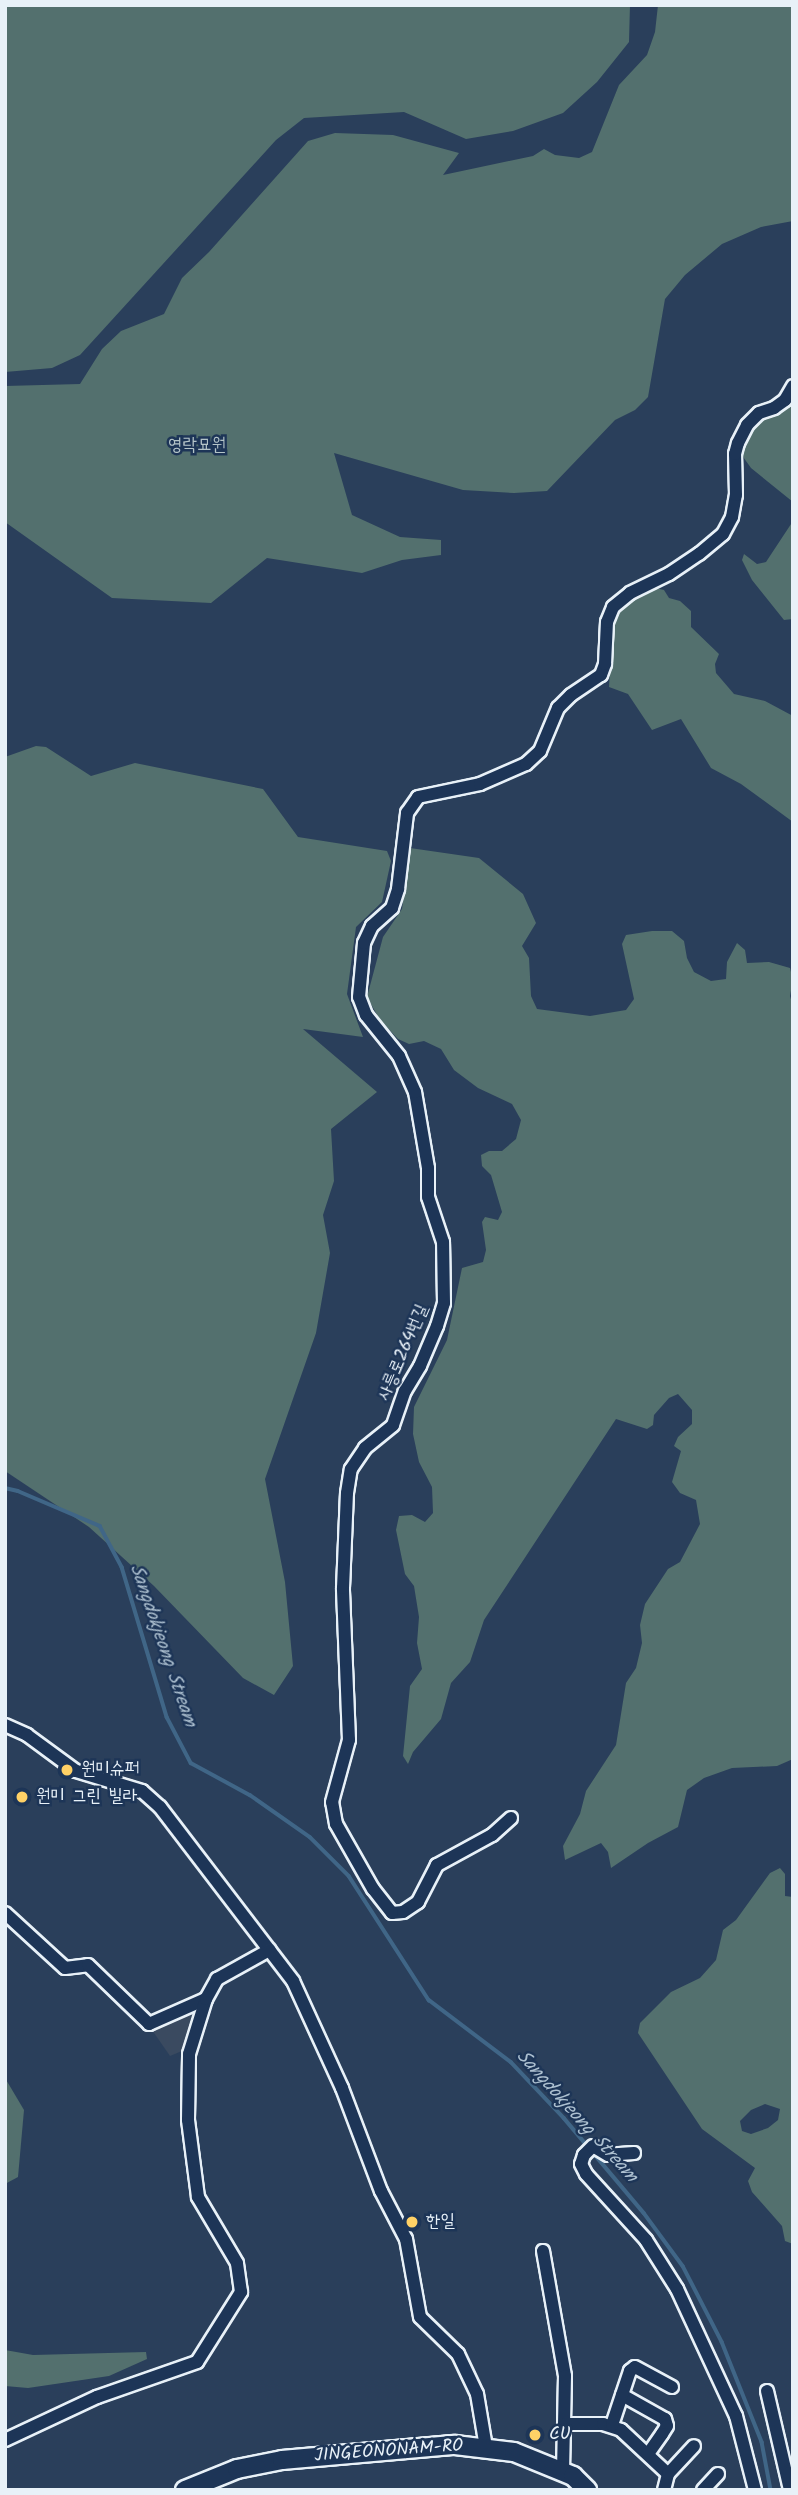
<!DOCTYPE html>
<html>
<head>
<meta charset="utf-8">
<style>
  body { margin:0 }
  #map { position:relative; width:798px; height:2495px; overflow:hidden; background:#2a3f5b; font-family:Kalam,"Poor Story",sans-serif }
  div>[style] { position:absolute }
  [style*='--x'] { left:calc(var(--x)*1px); top:calc(var(--y)*1px); width:calc(var(--w)*1px); rotate:calc(var(--a)*1deg) }
  .built>* { inset:0; background:#3a4a60 }
  .green>* { inset:0; background:#53706e }
  .stream>* { height:3.5px; margin:-1.75px; padding:0 1.75px; transform-origin:1.75px; border-radius:1.75px; background:#406687 }
  .roads { filter:drop-shadow(2px 0 #e8f1f8) drop-shadow(-2px 0 #e8f1f8) drop-shadow(0 2px #e8f1f8) drop-shadow(0 -2px #e8f1f8) }
  .minor>* { height:12px; margin:-6px; padding:0 6px; transform-origin:6px; border-radius:6px; background:#1d3557 }
  .secondary>* { height:18px; margin:-9px; padding:0 9px; transform-origin:9px; border-radius:9px; background:#1d3557 }
  .dots>* { width:19px; height:19px; translate:-50% -50%; box-sizing:border-box; border:4px solid #1d3557; border-radius:50% }
  span { translate:-50% -50%; white-space:nowrap; text-align:center; line-height:1.15; -webkit-text-stroke:5px #1d3557; paint-order:stroke }
  .park-label { font-size:18px; color:#b4c4c8 }
  .street-label { font-size:18px; color:#e8f1f8 }
  .poi-label { font-size:18px; color:#e8f1f8 }
  .left { translate:0 -50%; text-align:left }
  .water-label { font-size:19px; color:#adc0d0; font-style:italic }
  .frame { position:absolute; inset:0; border:7px solid #e8f1f8; pointer-events:none }
</style>
</head>
<body>
<div id="map">
  <div class="built">
    <i style="clip-path:polygon(194px 2007px,192px 2036px,182px 2051px,170px 2056px,152px 2030px)"></i>
  </div>
  <div class="green">
    <i style="clip-path:polygon(5px 5px,630px 5px,629px 42px,597px 82px,563px 113px,513px 131px,466px 139px,404px 112px,304px 118px,276px 140px,80px 355px,52px 368px,5px 372px)"></i>
    <i style="clip-path:polygon(658px 5px,793px 5px,793px 221px,761px 227px,722px 244px,685px 275px,665px 299px,648px 397px,635px 410px,615px 420px,547px 491px,514px 493px,463px 490px,334px 453px,352px 515px,400px 537px,441px 540px,441px 555px,402px 560px,362px 573px,267px 558px,211px 603px,112px 598px,5px 522px,5px 386px,80px 384px,102px 349px,121px 331px,164px 314px,182px 278px,209px 252px,308px 141px,335px 133px,393px 135px,459px 153px,443px 175px,533px 156px,544px 149px,555px 155px,579px 158px,592px 152px,619px 85px,647px 55px,655px 32px)"></i>
    <i style="clip-path:polygon(793px 400px,793px 502px,751px 468px,741px 454px,750px 430px,760px 418px,778px 413px)"></i>
    <i style="clip-path:polygon(793px 521px,793px 619px,784px 620px,752px 580px,742px 560px,744px 554px,757px 564px,766px 562px)"></i>
    <i style="clip-path:polygon(655px 588px,664px 590px,669px 598px,680px 601px,691px 611px,691px 627px,719px 654px,715px 664px,716px 673px,734px 694px,765px 701px,793px 716px,793px 822px,741px 784px,711px 768px,681px 719px,652px 730px,628px 694px,609px 687px,612px 633px,618px 614px,634px 599px)"></i>
    <i style="clip-path:polygon(36px 746px,46px 747px,91px 776px,135px 763px,263px 789px,298px 837px,387px 851px,391px 861px,382px 902px,356px 927px,347px 994px,363px 1037px,303px 1029px,377px 1092px,331px 1129px,334px 1181px,323px 1215px,330px 1253px,316px 1333px,265px 1479px,285px 1582px,293px 1666px,274px 1695px,243px 1678px,154px 1586px,89px 1527px,5px 1471px,5px 757px)"></i>
    <i style="clip-path:polygon(410px 848px,479px 858px,523px 894px,536px 923px,522px 946px,529px 958px,531px 996px,537px 1009px,590px 1016px,626px 1010px,634px 999px,622px 944px,626px 935px,652px 931px,672px 931px,684px 941px,687px 958px,694px 972px,711px 981px,726px 979px,727px 962px,737px 943px,745px 950px,747px 963px,769px 962px,790px 968px,793px 980px,790px 996px,793px 1006px,793px 1759px,777px 1766px,732px 1768px,704px 1778px,687px 1790px,678px 1827px,648px 1843px,611px 1868px,608px 1852px,601px 1843px,565px 1860px,563px 1846px,580px 1814px,586px 1791px,616px 1745px,626px 1683px,636px 1668px,642px 1643px,640px 1625px,645px 1604px,668px 1569px,680px 1562px,700px 1524px,696px 1500px,680px 1493px,672px 1482px,681px 1451px,674px 1446px,678px 1437px,692px 1424px,692px 1410px,678px 1394px,669px 1398px,654px 1415px,653px 1425px,647px 1429px,616px 1419px,484px 1620px,470px 1662px,451px 1683px,441px 1719px,413px 1752px,408px 1764px,403px 1756px,410px 1686px,422px 1669px,417px 1643px,419px 1617px,414px 1586px,405px 1574px,396px 1530px,399px 1516px,412px 1515px,425px 1522px,433px 1513px,432px 1487px,419px 1462px,413px 1434px,414px 1407px,447px 1340px,462px 1268px,483px 1262px,486px 1250px,482px 1222px,485px 1217px,498px 1220px,502px 1212px,491px 1175px,482px 1166px,481px 1155px,489px 1151px,502px 1151px,516px 1139px,521px 1120px,512px 1104px,478px 1088px,454px 1070px,441px 1049px,424px 1041px,409px 1044px,398px 1039px,380px 1020px,367px 997px,383px 937px,402px 909px)"></i>
    <i style="clip-path:polygon(evenodd,780px 1868px,785px 1874px,785px 1896px,793px 1897px,793px 2244px,785px 2241px,782px 2226px,752px 2192px,748px 2181px,755px 2168px,702px 2129px,638px 2033px,640px 2023px,671px 1992px,700px 1978px,716px 1960px,723px 1930px,736px 1920px,770px 1873px,780px 1868px,765px 2104px,780px 2109px,778px 2120px,768px 2128px,751px 2134px,742px 2131px,740px 2121px,751px 2110px,765px 2104px)"></i>
    <i style="clip-path:polygon(5px 2078px,24px 2110px,18px 2177px,5px 2184px)"></i>
    <i style="clip-path:polygon(5px 2350px,33px 2355px,146px 2352px,147px 2359px,109px 2376px,28px 2388px,5px 2386px)"></i>
  </div>
  <div class="stream">
    <i style="--x:5;--y:1488;--w:13;--a:13"></i>
    <i style="--x:18;--y:1491;--w:89;--a:23.1"></i>
    <i style="--x:100;--y:1526;--w:47;--a:61.8"></i>
    <i style="--x:122;--y:1567;--w:157;--a:73.3"></i>
    <i style="--x:167;--y:1717;--w:52;--a:62.4"></i>
    <i style="--x:191;--y:1763;--w:67;--a:28.5"></i>
    <i style="--x:250;--y:1795;--w:73;--a:35"></i>
    <i style="--x:310;--y:1837;--w:55;--a:45"></i>
    <i style="--x:349;--y:1876;--w:148;--a:57.2"></i>
    <i style="--x:429;--y:2000;--w:103;--a:37.1"></i>
    <i style="--x:511;--y:2062;--w:77;--a:46.6"></i>
    <i style="--x:564;--y:2118;--w:124;--a:49.9"></i>
    <i style="--x:644;--y:2213;--w:66;--a:53.7"></i>
    <i style="--x:683;--y:2266;--w:85;--a:62.8"></i>
    <i style="--x:722;--y:2342;--w:108;--a:68.2"></i>
    <i style="--x:762;--y:2442;--w:49;--a:79.4"></i>
  </div>
  <div class="roads">
    <div class="minor">
      <i style="--x:5;--y:1725;--w:24;--a:24"></i>
      <i style="--x:27;--y:1735;--w:61;--a:36.3"></i>
      <i style="--x:76;--y:1771;--w:69;--a:16.9"></i>
      <i style="--x:142;--y:1791;--w:24;--a:42"></i>
      <i style="--x:160;--y:1807;--w:219;--a:52.6"></i>
      <i style="--x:293;--y:1981;--w:118;--a:65.4"></i>
      <i style="--x:342;--y:2088;--w:110;--a:69.3"></i>
      <i style="--x:381;--y:2191;--w:54;--a:62.5"></i>
      <i style="--x:406;--y:2239;--w:79;--a:79.8"></i>
      <i style="--x:420;--y:2317;--w:53;--a:44.2"></i>
      <i style="--x:458;--y:2354;--w:44;--a:64.6"></i>
      <i style="--x:477;--y:2394;--w:54;--a:80.4"></i>
      <i style="--x:511;--y:1818;--w:25;--a:138"></i>
      <i style="--x:492;--y:1835;--w:63;--a:151.4"></i>
      <i style="--x:437;--y:1865;--w:42;--a:117.2"></i>
      <i style="--x:418;--y:1902;--w:18;--a:146"></i>
      <i style="--x:403;--y:1912;--w:11;--a:175"></i>
      <i style="--x:392;--y:1913;--w:31;--a:-128"></i>
      <i style="--x:373;--y:1889;--w:75;--a:-119.6"></i>
      <i style="--x:336;--y:1824;--w:22;--a:-100"></i>
      <i style="--x:332;--y:1802;--w:64;--a:-74.7"></i>
      <i style="--x:349;--y:1740;--w:152;--a:-92.3"></i>
      <i style="--x:343;--y:1588;--w:95;--a:-87.6"></i>
      <i style="--x:347;--y:1493;--w:24;--a:-81"></i>
      <i style="--x:351;--y:1469;--w:25;--a:-56"></i>
      <i style="--x:365;--y:1448;--w:36;--a:-39"></i>
      <i style="--x:393;--y:1425;--w:36;--a:-71"></i>
      <i style="--x:405;--y:1391;--w:29;--a:-59"></i>
      <i style="--x:420;--y:1366;--w:43;--a:-67"></i>
      <i style="--x:437;--y:1326;--w:24;--a:-73"></i>
      <i style="--x:444;--y:1303;--w:61;--a:-90.9"></i>
      <i style="--x:443;--y:1242;--w:47;--a:-108.4"></i>
      <i style="--x:428;--y:1197;--w:29;--a:-90"></i>
      <i style="--x:428;--y:1168;--w:77;--a:-99.7"></i>
      <i style="--x:415;--y:1092;--w:39;--a:-114"></i>
      <i style="--x:399;--y:1056;--w:53;--a:-128.8"></i>
      <i style="--x:366;--y:1015;--w:19;--a:-111"></i>
      <i style="--x:359;--y:997;--w:54;--a:-84.7"></i>
      <i style="--x:364;--y:943;--w:19;--a:-65"></i>
      <i style="--x:372;--y:926;--w:27;--a:-42"></i>
      <i style="--x:392;--y:908;--w:20;--a:-72"></i>
      <i style="--x:398;--y:889;--w:77;--a:-83.2"></i>
      <i style="--x:407;--y:813;--w:19;--a:-55"></i>
      <i style="--x:418;--y:797;--w:63;--a:-11.8"></i>
      <i style="--x:480;--y:784;--w:50;--a:-23.5"></i>
      <i style="--x:526;--y:764;--w:19;--a:-43"></i>
      <i style="--x:540;--y:751;--w:47;--a:-67.3"></i>
      <i style="--x:558;--y:708;--w:18;--a:-45"></i>
      <i style="--x:571;--y:695;--w:36;--a:-34"></i>
      <i style="--x:601;--y:675;--w:12;--a:-70"></i>
      <i style="--x:605;--y:664;--w:42;--a:-87.3"></i>
      <i style="--x:607;--y:622;--w:16;--a:-68"></i>
      <i style="--x:613;--y:607;--w:22;--a:-39"></i>
      <i style="--x:630;--y:593;--w:43;--a:-26"></i>
      <i style="--x:669;--y:574;--w:36;--a:-34"></i>
      <i style="--x:699;--y:554;--w:31;--a:-40"></i>
      <i style="--x:723;--y:534;--w:19;--a:-62"></i>
      <i style="--x:732;--y:517;--w:22;--a:-80"></i>
      <i style="--x:736;--y:495;--w:41;--a:-91.4"></i>
      <i style="--x:735;--y:454;--w:11;--a:-75"></i>
      <i style="--x:738;--y:443;--w:20;--a:-63"></i>
      <i style="--x:747;--y:425;--w:17;--a:-45"></i>
      <i style="--x:759;--y:413;--w:16;--a:-18"></i>
      <i style="--x:774;--y:408;--w:14;--a:-36"></i>
      <i style="--x:785;--y:400;--w:16;--a:-60"></i>
      <i style="--x:5;--y:1913;--w:81;--a:42.5"></i>
      <i style="--x:65;--y:1968;--w:23;--a:-7"></i>
      <i style="--x:88;--y:1965;--w:85;--a:44"></i>
      <i style="--x:149;--y:2024;--w:62;--a:-23.7"></i>
      <i style="--x:634;--y:2153;--w:26;--a:176"></i>
      <i style="--x:608;--y:2155;--w:17;--a:-149"></i>
      <i style="--x:593;--y:2146;--w:13;--a:135"></i>
      <i style="--x:584;--y:2155;--w:9;--a:108"></i>
      <i style="--x:581;--y:2164;--w:11;--a:63"></i>
      <i style="--x:586;--y:2174;--w:89;--a:47.7"></i>
      <i style="--x:646;--y:2240;--w:58;--a:57.7"></i>
      <i style="--x:677;--y:2289;--w:140;--a:65.1"></i>
      <i style="--x:736;--y:2416;--w:76;--a:75.6"></i>
      <i style="--x:543;--y:2251;--w:127;--a:80"></i>
      <i style="--x:565;--y:2376;--w:95;--a:91.2"></i>
      <i style="--x:767;--y:2391;--w:102;--a:76.9"></i>
      <i style="--x:622;--y:2395;--w:49;--a:29.2"></i>
      <i style="--x:665;--y:2419;--w:7;--a:74"></i>
      <i style="--x:667;--y:2426;--w:9;--a:122"></i>
      <i style="--x:662;--y:2434;--w:24;--a:125"></i>
      <i style="--x:565;--y:2424;--w:38;--a:0"></i>
      <i style="--x:603;--y:2424;--w:19;--a:18"></i>
      <i style="--x:621;--y:2430;--w:64;--a:43.1"></i>
      <i style="--x:668;--y:2474;--w:16;--a:104"></i>
      <i style="--x:612;--y:2425;--w:57;--a:-71.6"></i>
      <i style="--x:630;--y:2371;--w:6;--a:-39"></i>
      <i style="--x:635;--y:2367;--w:42;--a:28.4"></i>
      <i style="--x:5;--y:2440;--w:102;--a:-25.1"></i>
      <i style="--x:97;--y:2397;--w:106;--a:-19.3"></i>
      <i style="--x:197;--y:2362;--w:83;--a:-57.8"></i>
      <i style="--x:241;--y:2292;--w:29;--a:-98"></i>
      <i style="--x:237;--y:2263;--w:77;--a:-120.6"></i>
      <i style="--x:198;--y:2197;--w:78;--a:-97.4"></i>
      <i style="--x:188;--y:2120;--w:66;--a:-89.1"></i>
      <i style="--x:189;--y:2054;--w:58;--a:-72.8"></i>
      <i style="--x:206;--y:1999;--w:23;--a:-61"></i>
      <i style="--x:217;--y:1979;--w:60;--a:-29.1"></i>
      <i style="--x:668;--y:2474;--w:38;--a:-47"></i>
      <i style="--x:703;--y:2490;--w:22;--a:-47"></i>
    </div>
    <div class="secondary">
      <i style="--x:185;--y:2490;--w:56;--a:-22"></i>
      <i style="--x:237;--y:2469;--w:46;--a:-11.3"></i>
      <i style="--x:282;--y:2460;--w:174;--a:-5"></i>
      <i style="--x:455;--y:2445;--w:59;--a:6.8"></i>
      <i style="--x:514;--y:2452;--w:64;--a:22.1"></i>
      <i style="--x:573;--y:2476;--w:20;--a:45"></i>
    </div>
  </div>
  <div class="dots">
    <i style="left:67px;top:1770px;background:#ffd166"></i>
    <i style="left:22px;top:1797px;background:#ffd166"></i>
    <i style="left:412px;top:2222px;background:#ffd166"></i>
    <i style="left:535px;top:2435px;background:#ffd166"></i>
  </div>
  <div class="park-label">
    <span style="left:197px;top:446px">영락묘원</span>
  </div>
  <div class="street-label">
    <span style="left:404px;top:1353px;rotate:-67deg">사릉로264번길</span>
    <span style="left:389px;top:2452px;rotate:-4deg">JINGEONONAM-RO</span>
  </div>
  <div class="poi-label">
    <span class="left" style="left:81px;top:1770px">원미슈퍼</span>
    <span class="left" style="left:36px;top:1797px">원미 그린 빌라</span>
    <span class="left" style="left:426px;top:2222px">한일</span>
    <span class="left" style="left:549px;top:2435px">CU</span>
  </div>
  <div class="water-label">
    <span style="left:162px;top:1646px;rotate:71deg">Sangdokjeong Stream</span>
    <span style="left:576px;top:2117px;rotate:48deg">Sangdokjeong Stream</span>
  </div>
  <div class="frame"></div>
</div>
</body>
</html>
